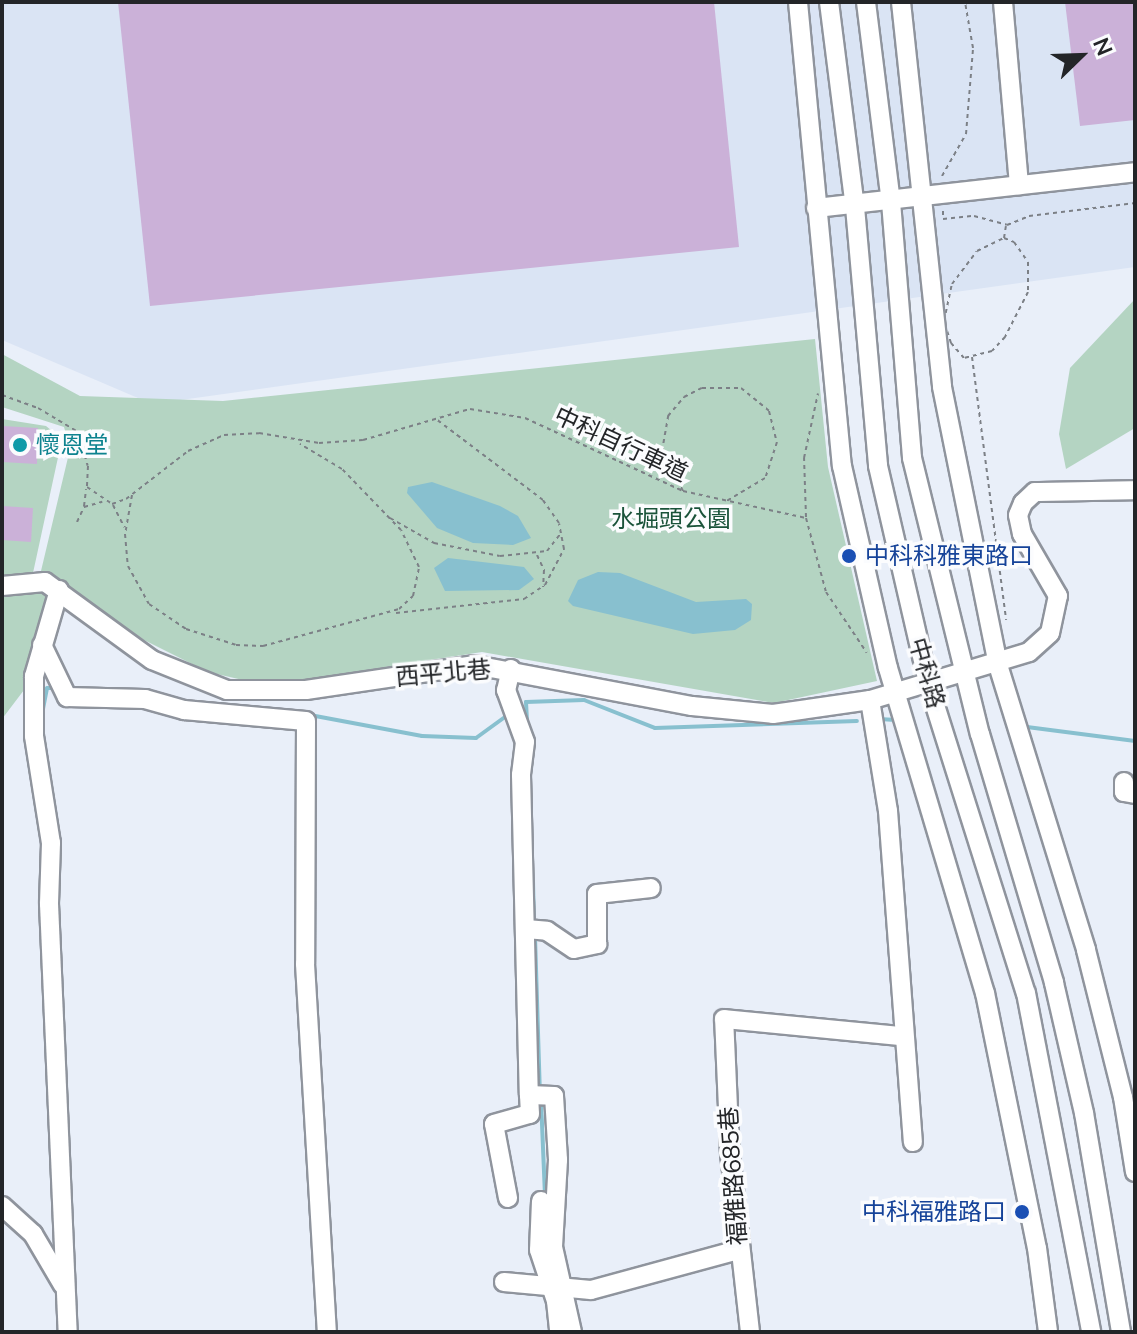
<!DOCTYPE html>
<html>
<head>
<meta charset="utf-8">
<style>
  body { margin:0 }
  #map { position:relative; width:1137px; height:1334px; overflow:hidden; background:#e9eff9; font-family:Mulish,"Noto Sans TC",sans-serif }
  div>[style] { position:absolute }
  [style*='--x'] { left:calc(var(--x)*1px); top:calc(var(--y)*1px); width:calc(var(--w)*1px); rotate:calc(var(--a)*1deg) }
  .built>* { inset:0; background:#dae4f4 }
  .green>* { inset:0; background:#b4d4c2 }
  .water>* { inset:0; background:#88c0cf }
  .stream>* { height:4px; margin:-2px; padding:0 2px; transform-origin:2px; border-radius:2px; background:#88c0cf }
  .building>* { inset:0; background:#cbb1d8 }
  .path>* { height:2px; margin-top:-1px; transform-origin:0; background:repeating-linear-gradient(90deg,#7c8086 0 4px,transparent 0 8px) }
  .roads { filter:drop-shadow(2px 0 #8f949d) drop-shadow(-2px 0 #8f949d) drop-shadow(0 2px #8f949d) drop-shadow(0 -2px #8f949d) }
  .minor>* { height:18px; margin:-9px; padding:0 9px; transform-origin:9px; border-radius:9px; background:#fff }
  .dots>* { width:22px; height:22px; translate:-50% -50%; box-sizing:border-box; border:4px solid #fbfcfe; border-radius:50% }
  span { translate:-50% -50%; white-space:nowrap; text-align:center; line-height:1.15; -webkit-text-stroke:7px #fbfcfe; paint-order:stroke }
  .street-label { font-size:24px; color:#232528 }
  .culture-label { font-size:24px; color:#0d838f }
  .left { translate:0 -50%; text-align:left }
  .park-label { font-size:24px; color:#1a533a }
  .transit-label { font-size:24px; color:#164399 }
  .right { translate:-100% -50%; text-align:right }
  .frame { position:absolute; inset:0; border:4px solid #232528; pointer-events:none }
  .north { position:absolute; left:1041px; top:16px; width:80px; height:80px; -webkit-text-stroke:6px #fbfcfe; paint-order:stroke; rotate:67deg; font-size:22px; font-weight:700; line-height:32px; text-align:center; color:#232528 }
  .north::after { content:''; display:block; margin:auto; width:28px; height:36px; background:#232528; clip-path:polygon(50% 0,100% 100%,50% 72%,0 100%) }
</style>
</head>
<body>
<div id="map">
  <div class="built">
    <i style="clip-path:polygon(2px 2px,1135px 2px,1135px 267px,152px 404px,2px 340px)"></i>
  </div>
  <div class="green">
    <i style="clip-path:polygon(1135px 299px,1135px 428px,1066px 469px,1059px 434px,1070px 368px)"></i>
    <i style="clip-path:polygon(815px 339px,828px 467px,877px 681px,774px 703px,482px 652px,295px 681px,256px 683px,208px 672px,144px 640px,41px 571px,70px 449px,64px 427px,2px 407px,2px 354px,80px 396px,223px 401px)"></i>
    <i style="clip-path:polygon(2px 419px,46px 426px,62px 439px,33px 573px,50px 601px,24px 690px,2px 719px)"></i>
  </div>
  <div class="water">
    <i style="clip-path:polygon(432px 482px,500px 506px,518px 516px,531px 538px,513px 545px,473px 543px,437px 528px,407px 493px,408px 487px)"></i>
    <i style="clip-path:polygon(448px 558px,524px 567px,534px 579px,519px 590px,445px 591px,434px 568px)"></i>
    <i style="clip-path:polygon(598px 572px,620px 573px,696px 602px,746px 599px,752px 604px,751px 620px,735px 630px,693px 634px,573px 606px,568px 601px,578px 580px)"></i>
  </div>
  <div class="stream">
    <i style="--x:526;--y:702;--w:22;--a:87"></i>
    <i style="--x:526;--y:702;--w:58;--a:-2"></i>
    <i style="--x:584;--y:700;--w:76;--a:21.5"></i>
    <i style="--x:655;--y:728;--w:202;--a:-2"></i>
    <i style="--x:42;--y:714;--w:26;--a:-79"></i>
    <i style="--x:47;--y:688;--w:8;--a:0"></i>
    <i style="--x:310;--y:715;--w:114;--a:10.6"></i>
    <i style="--x:422;--y:736;--w:54;--a:2.1"></i>
    <i style="--x:476;--y:738;--w:37;--a:-36"></i>
    <i style="--x:879;--y:719;--w:17;--a:3"></i>
    <i style="--x:1027;--y:727;--w:109;--a:7.4"></i>
    <i style="--x:533;--y:881;--w:43;--a:88.7"></i>
    <i style="--x:535;--y:937;--w:155;--a:88.2"></i>
    <i style="--x:541;--y:1100;--w:96;--a:87.6"></i>
  </div>
  <div class="building">
    <i style="clip-path:polygon(118px 2px,714px 2px,739px 247px,150px 306px)"></i>
    <i style="clip-path:polygon(1065px 2px,1135px 2px,1135px 120px,1080px 126px)"></i>
    <i style="clip-path:polygon(2px 426px,38px 428px,37px 464px,2px 462px)"></i>
    <i style="clip-path:polygon(2px 506px,33px 508px,31px 542px,2px 540px)"></i>
  </div>
  <div class="path">
    <i style="--x:942;--y:176;--w:48;--a:-60.3"></i>
    <i style="--x:966;--y:134;--w:86;--a:-85.3"></i>
    <i style="--x:973;--y:48;--w:47;--a:-99.9"></i>
    <i style="--x:943;--y:211;--w:8;--a:90"></i>
    <i style="--x:943;--y:219;--w:31;--a:-6"></i>
    <i style="--x:974;--y:216;--w:34;--a:15"></i>
    <i style="--x:1007;--y:225;--w:24;--a:-22"></i>
    <i style="--x:1029;--y:216;--w:107;--a:-7"></i>
    <i style="--x:1004;--y:238;--w:11;--a:22"></i>
    <i style="--x:1014;--y:242;--w:24;--a:55"></i>
    <i style="--x:1028;--y:262;--w:30;--a:90"></i>
    <i style="--x:1028;--y:292;--w:51;--a:117.1"></i>
    <i style="--x:1005;--y:337;--w:19;--a:133"></i>
    <i style="--x:992;--y:351;--w:29;--a:166"></i>
    <i style="--x:964;--y:358;--w:20;--a:-131"></i>
    <i style="--x:951;--y:343;--w:23;--a:-108"></i>
    <i style="--x:944;--y:321;--w:38;--a:-78"></i>
    <i style="--x:952;--y:284;--w:41;--a:-52.9"></i>
    <i style="--x:977;--y:251;--w:30;--a:-26"></i>
    <i style="--x:1004;--y:238;--w:12;--a:-81"></i>
    <i style="--x:972;--y:357;--w:265;--a:82.6"></i>
    <i style="--x:2;--y:395;--w:38;--a:20"></i>
    <i style="--x:38;--y:408;--w:47;--a:31"></i>
    <i style="--x:78;--y:432;--w:35;--a:74"></i>
    <i style="--x:88;--y:466;--w:21;--a:93"></i>
    <i style="--x:87;--y:487;--w:30;--a:34"></i>
    <i style="--x:112;--y:504;--w:15;--a:-20"></i>
    <i style="--x:126;--y:499;--w:78;--a:-37.7"></i>
    <i style="--x:188;--y:451;--w:39;--a:-24"></i>
    <i style="--x:224;--y:435;--w:35;--a:-3"></i>
    <i style="--x:259;--y:433;--w:61;--a:9.5"></i>
    <i style="--x:319;--y:443;--w:44;--a:-3.9"></i>
    <i style="--x:363;--y:440;--w:111;--a:-16.2"></i>
    <i style="--x:470;--y:409;--w:56;--a:9.3"></i>
    <i style="--x:525;--y:418;--w:174;--a:24.8"></i>
    <i style="--x:683;--y:491;--w:126;--a:12.4"></i>
    <i style="--x:806;--y:518;--w:77;--a:74.9"></i>
    <i style="--x:826;--y:592;--w:73;--a:56.1"></i>
    <i style="--x:683;--y:491;--w:45;--a:-117.7"></i>
    <i style="--x:662;--y:451;--w:36;--a:-80"></i>
    <i style="--x:668;--y:416;--w:25;--a:-50"></i>
    <i style="--x:684;--y:397;--w:20;--a:-27"></i>
    <i style="--x:702;--y:388;--w:39;--a:0"></i>
    <i style="--x:741;--y:388;--w:36;--a:39"></i>
    <i style="--x:769;--y:411;--w:32;--a:76"></i>
    <i style="--x:777;--y:442;--w:38;--a:108"></i>
    <i style="--x:765;--y:478;--w:47;--a:149"></i>
    <i style="--x:132;--y:495;--w:40;--a:100"></i>
    <i style="--x:125;--y:534;--w:32;--a:85"></i>
    <i style="--x:128;--y:566;--w:43;--a:61.1"></i>
    <i style="--x:149;--y:604;--w:45;--a:34"></i>
    <i style="--x:186;--y:629;--w:52;--a:17.7"></i>
    <i style="--x:236;--y:645;--w:27;--a:2"></i>
    <i style="--x:263;--y:646;--w:141;--a:-15.2"></i>
    <i style="--x:399;--y:609;--w:19;--a:-43"></i>
    <i style="--x:413;--y:596;--w:30;--a:-78"></i>
    <i style="--x:419;--y:567;--w:41;--a:-115.9"></i>
    <i style="--x:401;--y:530;--w:85;--a:-134"></i>
    <i style="--x:342;--y:469;--w:49;--a:-149.2"></i>
    <i style="--x:113;--y:505;--w:25;--a:63"></i>
    <i style="--x:84;--y:506;--w:17;--a:-83"></i>
    <i style="--x:806;--y:517;--w:59;--a:-91.9"></i>
    <i style="--x:804;--y:458;--w:66;--a:-77.8"></i>
    <i style="--x:390;--y:518;--w:51;--a:29.6"></i>
    <i style="--x:434;--y:543;--w:67;--a:11.1"></i>
    <i style="--x:500;--y:556;--w:47;--a:-6.1"></i>
    <i style="--x:547;--y:551;--w:23;--a:-52"></i>
    <i style="--x:77;--y:522;--w:17;--a:-65"></i>
    <i style="--x:84;--y:507;--w:19;--a:-16"></i>
    <i style="--x:537;--y:555;--w:17;--a:65"></i>
    <i style="--x:544;--y:570;--w:17;--a:93"></i>
    <i style="--x:396;--y:613;--w:129;--a:-6.2"></i>
    <i style="--x:524;--y:599;--w:25;--a:-34"></i>
    <i style="--x:545;--y:585;--w:41;--a:-62.2"></i>
    <i style="--x:564;--y:549;--w:26;--a:-101"></i>
    <i style="--x:559;--y:523;--w:28;--a:-125"></i>
    <i style="--x:543;--y:500;--w:134;--a:-142.9"></i>
  </div>
  <div class="roads">
    <div class="minor">
      <i style="--x:798;--y:2;--w:466;--a:84.6"></i>
      <i style="--x:842;--y:466;--w:207;--a:77.2"></i>
      <i style="--x:888;--y:668;--w:339;--a:73.4"></i>
      <i style="--x:985;--y:993;--w:260;--a:78.5"></i>
      <i style="--x:1037;--y:1248;--w:85;--a:82.5"></i>
      <i style="--x:829;--y:2;--w:207;--a:82.8"></i>
      <i style="--x:855;--y:207;--w:260;--a:84.9"></i>
      <i style="--x:878;--y:466;--w:223;--a:77"></i>
      <i style="--x:928;--y:683;--w:325;--a:72.5"></i>
      <i style="--x:1026;--y:993;--w:345;--a:79.1"></i>
      <i style="--x:866;--y:2;--w:202;--a:82.9"></i>
      <i style="--x:891;--y:202;--w:257;--a:85.3"></i>
      <i style="--x:912;--y:458;--w:284;--a:76.2"></i>
      <i style="--x:980;--y:734;--w:260;--a:73.4"></i>
      <i style="--x:1054;--y:983;--w:133;--a:77"></i>
      <i style="--x:1084;--y:1113;--w:222;--a:80.4"></i>
      <i style="--x:901;--y:2;--w:387;--a:83.9"></i>
      <i style="--x:942;--y:387;--w:284;--a:78.6"></i>
      <i style="--x:998;--y:665;--w:298;--a:72.8"></i>
      <i style="--x:1086;--y:950;--w:152;--a:75.9"></i>
      <i style="--x:1123;--y:1097;--w:76;--a:80.9"></i>
      <i style="--x:1003;--y:2;--w:184;--a:85"></i>
      <i style="--x:816;--y:208;--w:321;--a:-6.4"></i>
      <i style="--x:2;--y:586;--w:43;--a:-5.3"></i>
      <i style="--x:45;--y:582;--w:132;--a:36.1"></i>
      <i style="--x:152;--y:660;--w:81;--a:21.8"></i>
      <i style="--x:227;--y:690;--w:79;--a:0"></i>
      <i style="--x:306;--y:690;--w:171;--a:-8.4"></i>
      <i style="--x:475;--y:665;--w:221;--a:10.7"></i>
      <i style="--x:692;--y:706;--w:81;--a:5.6"></i>
      <i style="--x:773;--y:714;--w:98;--a:-8.2"></i>
      <i style="--x:870;--y:700;--w:166;--a:-16.8"></i>
      <i style="--x:1029;--y:652;--w:28;--a:-42"></i>
      <i style="--x:1050;--y:633;--w:38;--a:-78"></i>
      <i style="--x:1058;--y:596;--w:72;--a:-120.1"></i>
      <i style="--x:1022;--y:534;--w:19;--a:-102"></i>
      <i style="--x:1018;--y:515;--w:13;--a:-67"></i>
      <i style="--x:1023;--y:503;--w:16;--a:-43"></i>
      <i style="--x:1035;--y:492;--w:100;--a:-1.1"></i>
      <i style="--x:59;--y:590;--w:90;--a:106.2"></i>
      <i style="--x:34;--y:676;--w:60;--a:90"></i>
      <i style="--x:34;--y:736;--w:108;--a:81"></i>
      <i style="--x:51;--y:843;--w:61;--a:91.9"></i>
      <i style="--x:49;--y:904;--w:428;--a:87.5"></i>
      <i style="--x:42;--y:645;--w:58;--a:64.3"></i>
      <i style="--x:67;--y:697;--w:78;--a:1.5"></i>
      <i style="--x:145;--y:699;--w:41;--a:15.8"></i>
      <i style="--x:184;--y:710;--w:122;--a:5.2"></i>
      <i style="--x:306;--y:721;--w:243;--a:90.2"></i>
      <i style="--x:305;--y:964;--w:369;--a:86.6"></i>
      <i style="--x:511;--y:669;--w:22;--a:103"></i>
      <i style="--x:506;--y:690;--w:55;--a:69.9"></i>
      <i style="--x:525;--y:742;--w:33;--a:97"></i>
      <i style="--x:521;--y:775;--w:320;--a:88.6"></i>
      <i style="--x:870;--y:700;--w:112;--a:80.8"></i>
      <i style="--x:888;--y:811;--w:332;--a:85.7"></i>
      <i style="--x:1124;--y:782;--w:10;--a:90"></i>
      <i style="--x:1124;--y:792;--w:11;--a:10"></i>
      <i style="--x:526;--y:929;--w:21;--a:5"></i>
      <i style="--x:547;--y:931;--w:32;--a:34"></i>
      <i style="--x:574;--y:949;--w:24;--a:-12"></i>
      <i style="--x:597;--y:944;--w:50;--a:-90"></i>
      <i style="--x:597;--y:894;--w:54;--a:-6.3"></i>
      <i style="--x:508;--y:1198;--w:75;--a:-100.7"></i>
      <i style="--x:494;--y:1124;--w:37;--a:-16"></i>
      <i style="--x:530;--y:1114;--w:19;--a:-93"></i>
      <i style="--x:529;--y:1095;--w:25;--a:2"></i>
      <i style="--x:554;--y:1096;--w:64;--a:86.4"></i>
      <i style="--x:558;--y:1160;--w:87;--a:93.3"></i>
      <i style="--x:553;--y:1247;--w:87;--a:77.4"></i>
      <i style="--x:541;--y:1201;--w:49;--a:92.3"></i>
      <i style="--x:539;--y:1250;--w:54;--a:71.6"></i>
      <i style="--x:556;--y:1301;--w:31;--a:84"></i>
      <i style="--x:2;--y:1206;--w:42;--a:42.1"></i>
      <i style="--x:33;--y:1234;--w:59;--a:59.5"></i>
      <i style="--x:504;--y:1282;--w:87;--a:5.3"></i>
      <i style="--x:591;--y:1290;--w:152;--a:-15.2"></i>
      <i style="--x:750;--y:1332;--w:179;--a:-96.4"></i>
      <i style="--x:730;--y:1154;--w:135;--a:-92.5"></i>
      <i style="--x:724;--y:1019;--w:178;--a:5.5"></i>
    </div>
  </div>
  <div class="dots">
    <i style="left:20px;top:445px;background:#0f9aa8"></i>
    <i style="left:849px;top:556px;background:#1a4fb4"></i>
    <i style="left:1022px;top:1212px;background:#1a4fb4"></i>
  </div>
  <div class="street-label">
    <span style="left:621px;top:444px;rotate:25deg">中科自行車道</span>
    <span style="left:443px;top:673px;rotate:-5deg">西平北巷</span>
    <span style="left:927px;top:673px;rotate:74deg">中科路</span>
    <span style="left:733px;top:1176px;rotate:-94deg">福雅路685巷</span>
  </div>
  <div class="culture-label">
    <span class="left" style="left:36px;top:445px">懷恩堂</span>
  </div>
  <div class="park-label">
    <span style="left:671px;top:519px">水堀頭公園</span>
  </div>
  <div class="transit-label">
    <span class="left" style="left:865px;top:556px">中科科雅東路口</span>
    <span class="right" style="left:1006px;top:1212px">中科福雅路口</span>
  </div>
  <div class="frame"></div>
  <div class="north">N</div>
</div>
</body>
</html>
